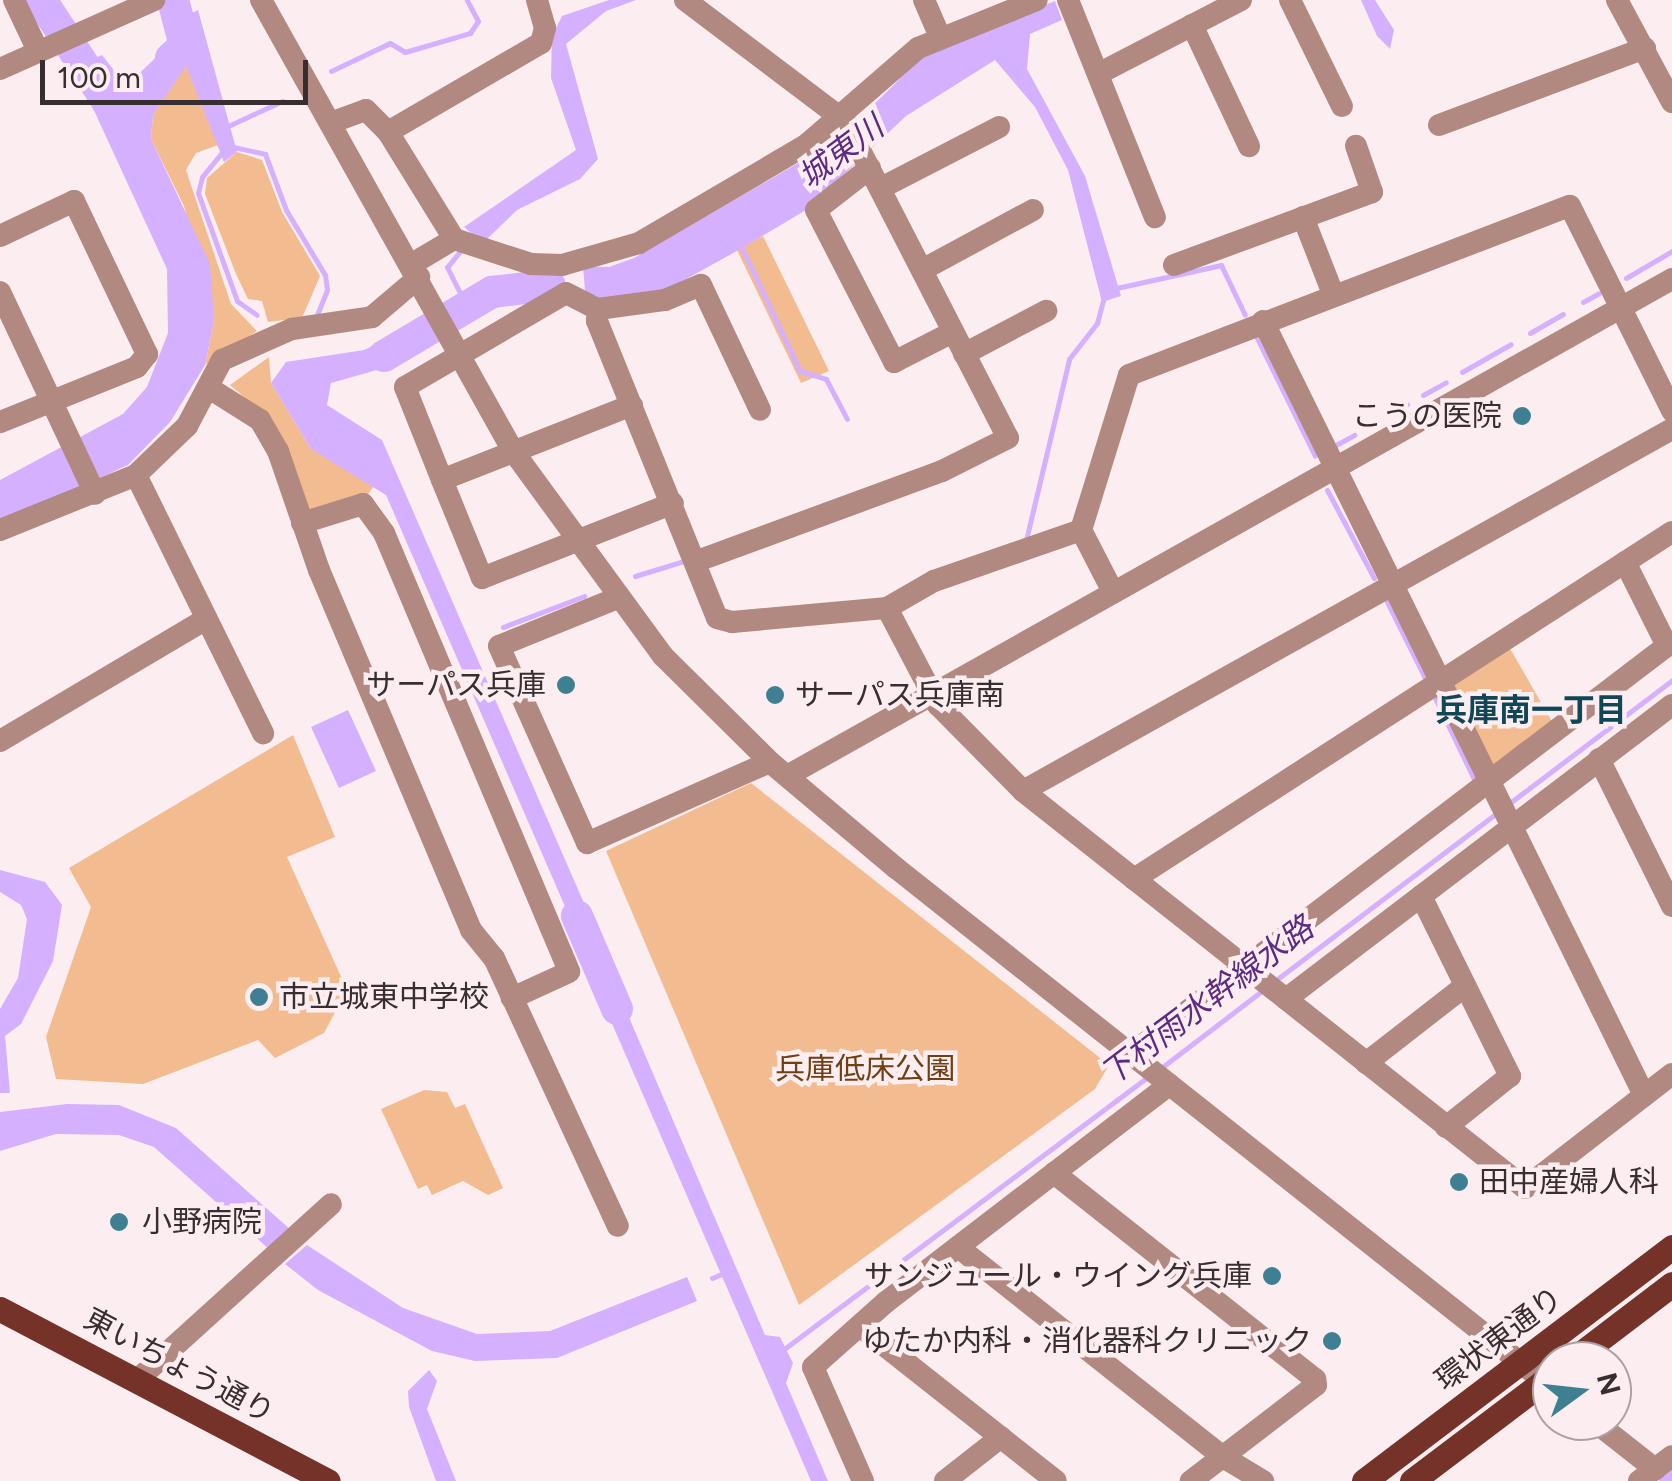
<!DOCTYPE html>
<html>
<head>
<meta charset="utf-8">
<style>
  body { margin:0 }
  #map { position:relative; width:1672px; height:1481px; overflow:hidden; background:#fcedf0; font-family:Figtree,"Noto Sans JP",sans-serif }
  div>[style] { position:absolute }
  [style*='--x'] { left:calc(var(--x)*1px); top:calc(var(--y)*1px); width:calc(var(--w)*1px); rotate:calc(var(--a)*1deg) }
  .green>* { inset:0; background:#f3bb90 }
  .water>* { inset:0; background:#d4b0ff }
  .stream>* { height:5px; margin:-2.5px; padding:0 2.5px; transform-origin:2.5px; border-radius:2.5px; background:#d4b0ff }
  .canal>* { height:18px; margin:-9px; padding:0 9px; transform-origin:9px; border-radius:9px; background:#d4b0ff }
  .river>* { height:32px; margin:-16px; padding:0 16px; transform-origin:16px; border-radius:16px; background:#d4b0ff }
  .minor>* { height:22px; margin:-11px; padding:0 11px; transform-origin:11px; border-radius:11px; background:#b28981 }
  .major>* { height:25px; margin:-12.5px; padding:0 12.5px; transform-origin:12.5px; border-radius:12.5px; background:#753228 }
  .dots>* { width:28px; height:28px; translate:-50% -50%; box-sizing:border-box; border:5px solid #fcedf0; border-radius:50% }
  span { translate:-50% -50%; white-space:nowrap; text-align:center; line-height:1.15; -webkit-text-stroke:9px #fcedf0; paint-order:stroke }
  .poi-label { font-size:30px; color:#372e30 }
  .right { translate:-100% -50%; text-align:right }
  .left { translate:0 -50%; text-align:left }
  .park-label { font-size:30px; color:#704015 }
  .street-label { font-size:30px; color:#372e30 }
  .water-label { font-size:32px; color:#5b2b84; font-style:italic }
  .neighbourhood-label { font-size:32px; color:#104756; font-weight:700 }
  .north { position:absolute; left:1532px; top:1341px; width:100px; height:100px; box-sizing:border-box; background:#fcedf0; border:2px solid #ada1a3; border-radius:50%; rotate:75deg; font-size:28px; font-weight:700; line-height:40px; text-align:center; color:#372e30 }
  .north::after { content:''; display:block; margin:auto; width:35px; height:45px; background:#3f7f92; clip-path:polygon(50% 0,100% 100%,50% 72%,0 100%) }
  .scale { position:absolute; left:40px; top:60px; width:268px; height:45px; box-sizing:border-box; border:5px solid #372e30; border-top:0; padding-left:12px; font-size:30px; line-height:35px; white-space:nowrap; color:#372e30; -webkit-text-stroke:8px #fcedf0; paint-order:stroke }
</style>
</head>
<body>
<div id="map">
  <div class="green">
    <i style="clip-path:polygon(186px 65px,218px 145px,196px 153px,186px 170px,231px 304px,257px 331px,205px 365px,214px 321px,184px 206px,151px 139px,153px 115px)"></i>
    <i style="clip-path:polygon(237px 152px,262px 160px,282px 212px,320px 276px,302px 318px,268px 322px,262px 301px,248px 299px,236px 274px,205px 194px,207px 178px)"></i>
    <i style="clip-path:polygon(763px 236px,829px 371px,801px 383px,737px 250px)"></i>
    <i style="clip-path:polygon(269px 357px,271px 383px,311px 449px,375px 484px,365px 499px,305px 517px,264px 414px,230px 385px)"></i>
    <i style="clip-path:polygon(1508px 645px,1554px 725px,1492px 769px,1449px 684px)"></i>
    <i style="clip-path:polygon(293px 735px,335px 837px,287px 857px,347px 990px,324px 1033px,275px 1058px,258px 1040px,143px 1084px,56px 1079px,46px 1037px,91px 907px,69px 868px)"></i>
    <i style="clip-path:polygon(751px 783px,1109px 1065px,1095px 1089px,799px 1305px,606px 851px)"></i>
    <i style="clip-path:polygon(424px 1090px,447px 1092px,455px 1108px,465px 1104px,503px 1188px,488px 1195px,463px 1181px,432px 1195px,427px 1185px,418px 1189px,381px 1109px)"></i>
  </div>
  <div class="water">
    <i style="clip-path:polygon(609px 0,636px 0,606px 11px,566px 44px,598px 159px,580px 179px,517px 210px,486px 240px,472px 234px,464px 227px,576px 150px,551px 78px,552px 36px,562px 16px)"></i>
    <i style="clip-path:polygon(1361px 0,1375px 0,1394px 30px,1390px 49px,1377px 36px)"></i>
    <i style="clip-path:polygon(1055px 1px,1062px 20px,1030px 34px,1027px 69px,1085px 176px,1121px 296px,1102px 302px,1068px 170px,1035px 107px,995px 60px,906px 116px,806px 210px,744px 247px,661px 293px,607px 301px,585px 291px,583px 266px,609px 267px,634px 258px,800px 162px,854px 124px,924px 55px)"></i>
    <i style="clip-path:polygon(198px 10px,237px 152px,224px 162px,186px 66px,153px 115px,151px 139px,210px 264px,214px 321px,205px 365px,170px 422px,128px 465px,0 524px,0 480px,123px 414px,147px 387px,168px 333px,167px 269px,74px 67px,102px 55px,126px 86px,172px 42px,170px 24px)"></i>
    <i style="clip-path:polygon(415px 325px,422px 338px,384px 368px,331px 383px,327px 405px,382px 440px,604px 949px,587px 957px,386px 495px,311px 449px,271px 383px,286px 362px,364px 350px)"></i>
    <i style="clip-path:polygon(348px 710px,376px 771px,339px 788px,311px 727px)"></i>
    <i style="clip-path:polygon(0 870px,45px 882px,62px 905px,53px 961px,21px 1024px,5px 1036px,10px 1093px,0 1093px,0 1009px,18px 978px,27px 919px,21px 905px,0 892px)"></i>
    <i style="clip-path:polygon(607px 966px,765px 1335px,780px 1337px,793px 1363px,786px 1383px,828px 1481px,811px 1481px,590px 973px)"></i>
    <i style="clip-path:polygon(67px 1104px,119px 1105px,176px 1128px,291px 1230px,269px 1249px,154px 1147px,119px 1135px,56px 1134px,0 1151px,0 1112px)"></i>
    <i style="clip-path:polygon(307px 1245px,403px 1308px,477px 1334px,550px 1331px,687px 1277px,697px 1301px,557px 1358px,475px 1361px,432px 1351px,318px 1290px,285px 1264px)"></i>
    <i style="clip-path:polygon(429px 1370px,437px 1381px,427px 1409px,456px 1481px,436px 1481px,409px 1407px,408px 1391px)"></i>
  </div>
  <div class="stream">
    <i style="--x:331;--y:71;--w:65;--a:-25.4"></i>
    <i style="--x:390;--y:43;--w:17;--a:31"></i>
    <i style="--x:405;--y:52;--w:68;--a:-16.3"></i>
    <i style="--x:470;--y:33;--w:14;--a:-56"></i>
    <i style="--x:478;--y:21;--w:24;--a:-118"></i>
    <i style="--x:226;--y:127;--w:62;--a:-24.9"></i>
    <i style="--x:233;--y:147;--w:33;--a:12"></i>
    <i style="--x:265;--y:154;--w:60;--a:69.4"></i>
    <i style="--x:286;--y:210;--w:76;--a:59"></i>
    <i style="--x:325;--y:275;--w:15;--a:82"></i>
    <i style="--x:327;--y:290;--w:27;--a:112"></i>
    <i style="--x:223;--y:151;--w:33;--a:129"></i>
    <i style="--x:202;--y:177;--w:16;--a:104"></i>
    <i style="--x:198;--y:193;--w:115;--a:70.1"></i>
    <i style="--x:237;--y:301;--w:24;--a:35"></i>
    <i style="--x:740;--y:244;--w:140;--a:64.7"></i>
    <i style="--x:800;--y:371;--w:27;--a:17"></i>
    <i style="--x:826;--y:379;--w:45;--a:62.3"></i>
    <i style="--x:461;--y:250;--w:22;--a:129"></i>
    <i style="--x:447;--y:267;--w:40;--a:63.4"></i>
    <i style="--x:1626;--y:278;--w:53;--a:-30.4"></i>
    <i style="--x:1112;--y:289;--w:112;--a:-12.4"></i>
    <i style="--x:1221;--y:265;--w:55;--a:64.4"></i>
    <i style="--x:1583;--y:302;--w:18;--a:-29"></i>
    <i style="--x:1530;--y:333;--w:38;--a:-30"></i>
    <i style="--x:1257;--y:338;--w:131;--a:63.8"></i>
    <i style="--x:1462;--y:372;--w:56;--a:-29.7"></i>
    <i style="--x:1423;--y:395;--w:26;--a:-29"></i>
    <i style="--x:1388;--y:415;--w:22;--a:-30"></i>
    <i style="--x:1368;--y:427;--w:12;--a:-31"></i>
    <i style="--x:1336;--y:445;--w:21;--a:-29"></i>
    <i style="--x:1327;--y:490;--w:100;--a:61.9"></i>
    <i style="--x:1026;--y:540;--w:186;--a:-76.6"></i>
    <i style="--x:1069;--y:359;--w:46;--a:-52.1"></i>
    <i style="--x:1097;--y:323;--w:24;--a:-75"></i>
    <i style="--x:635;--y:576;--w:54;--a:-17.1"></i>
    <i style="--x:1385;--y:598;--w:92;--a:63.4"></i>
    <i style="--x:503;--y:627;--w:87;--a:-20.9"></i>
    <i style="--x:1435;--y:698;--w:88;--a:64.3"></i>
    <i style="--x:1507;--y:805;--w:207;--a:-37.1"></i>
    <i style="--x:1276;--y:980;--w:278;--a:-37.1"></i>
    <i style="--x:1161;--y:1068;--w:128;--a:-37.4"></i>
    <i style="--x:712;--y:1278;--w:13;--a:-23"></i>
    <i style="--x:780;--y:1352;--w:459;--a:-36.8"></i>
  </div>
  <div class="canal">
    <i style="--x:1668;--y:1481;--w:5;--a:-37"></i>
  </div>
  <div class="river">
    <i style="--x:41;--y:0;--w:121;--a:56.8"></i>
    <i style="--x:171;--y:58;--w:18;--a:-41"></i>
    <i style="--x:185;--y:46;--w:48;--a:-104.6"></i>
    <i style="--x:384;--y:356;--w:126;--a:-30.7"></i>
    <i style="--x:492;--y:292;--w:58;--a:-6.9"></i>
    <i style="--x:577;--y:916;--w:101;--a:66.7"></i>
  </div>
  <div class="minor">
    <i style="--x:14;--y:0;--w:56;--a:64.8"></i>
    <i style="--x:261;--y:0;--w:517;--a:60.81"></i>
    <i style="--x:513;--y:451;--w:254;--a:53.8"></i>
    <i style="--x:663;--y:656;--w:151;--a:44.7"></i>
    <i style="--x:770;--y:762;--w:165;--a:40.1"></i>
    <i style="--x:896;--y:868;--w:810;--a:38.38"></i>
    <i style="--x:685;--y:0;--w:201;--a:37.1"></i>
    <i style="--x:845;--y:121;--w:356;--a:62.8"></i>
    <i style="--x:1008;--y:438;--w:74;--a:153.4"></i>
    <i style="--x:942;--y:471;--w:260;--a:159.8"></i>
    <i style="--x:924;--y:0;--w:40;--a:66.6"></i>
    <i style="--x:1068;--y:0;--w:234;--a:68.2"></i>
    <i style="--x:1290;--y:0;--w:118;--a:63.9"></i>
    <i style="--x:1617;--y:0;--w:116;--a:61.7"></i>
    <i style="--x:1192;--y:25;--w:134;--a:64.8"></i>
    <i style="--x:0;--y:69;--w:169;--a:-24.1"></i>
    <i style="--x:1098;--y:74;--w:161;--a:-27.4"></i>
    <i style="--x:330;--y:123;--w:38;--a:-20"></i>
    <i style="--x:366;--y:110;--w:31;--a:45"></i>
    <i style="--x:388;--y:132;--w:126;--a:58.3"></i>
    <i style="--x:1439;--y:125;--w:220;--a:-20.5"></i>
    <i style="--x:388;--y:132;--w:177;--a:-30.2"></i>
    <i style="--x:541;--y:43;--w:16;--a:-75"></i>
    <i style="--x:545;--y:28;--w:29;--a:-106"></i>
    <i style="--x:870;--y:168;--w:68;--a:142.1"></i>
    <i style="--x:816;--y:210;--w:171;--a:62.8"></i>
    <i style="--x:894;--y:362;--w:66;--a:-27"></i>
    <i style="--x:881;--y:188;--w:133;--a:-27.3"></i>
    <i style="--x:1303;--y:217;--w:83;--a:68.7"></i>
    <i style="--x:0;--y:236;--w:82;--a:-25.3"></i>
    <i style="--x:74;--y:201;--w:170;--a:64.5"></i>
    <i style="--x:147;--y:354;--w:16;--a:128"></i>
    <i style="--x:137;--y:367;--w:148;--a:158.1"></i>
    <i style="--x:412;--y:264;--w:49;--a:-30.8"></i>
    <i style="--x:454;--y:239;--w:81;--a:18"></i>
    <i style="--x:531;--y:264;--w:31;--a:2"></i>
    <i style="--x:562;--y:265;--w:80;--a:-15.9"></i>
    <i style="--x:639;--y:243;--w:194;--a:-30.4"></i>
    <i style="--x:806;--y:145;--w:148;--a:-40.9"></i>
    <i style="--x:918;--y:48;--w:128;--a:-22"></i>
    <i style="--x:1174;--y:265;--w:211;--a:-20.2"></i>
    <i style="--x:1372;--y:192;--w:49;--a:-109.2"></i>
    <i style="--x:922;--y:270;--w:126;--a:-28.4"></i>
    <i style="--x:0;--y:292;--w:223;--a:64.8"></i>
    <i style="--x:598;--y:309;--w:68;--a:-7.7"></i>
    <i style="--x:665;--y:300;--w:39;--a:-23"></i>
    <i style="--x:701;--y:285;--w:138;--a:64.7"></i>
    <i style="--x:1263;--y:321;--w:863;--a:63.79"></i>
    <i style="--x:964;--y:354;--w:93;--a:-27.7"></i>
    <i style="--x:209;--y:388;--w:60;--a:32.1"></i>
    <i style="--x:260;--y:420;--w:36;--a:60"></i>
    <i style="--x:278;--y:451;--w:126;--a:71"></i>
    <i style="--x:319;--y:570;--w:391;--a:67.1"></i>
    <i style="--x:471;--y:930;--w:36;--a:51"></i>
    <i style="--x:494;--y:958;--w:295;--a:65.2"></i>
    <i style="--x:632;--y:405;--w:204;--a:158.5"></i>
    <i style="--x:442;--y:480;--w:106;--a:67.8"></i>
    <i style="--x:482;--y:578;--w:205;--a:-21.4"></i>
    <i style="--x:136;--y:475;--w:288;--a:63.8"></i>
    <i style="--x:442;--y:480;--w:100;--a:-111.7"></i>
    <i style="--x:405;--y:387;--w:186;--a:-30.3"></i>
    <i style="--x:566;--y:293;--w:36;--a:27"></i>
    <i style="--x:598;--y:309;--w:12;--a:95"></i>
    <i style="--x:597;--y:321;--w:320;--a:68"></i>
    <i style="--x:717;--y:618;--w:16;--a:15"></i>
    <i style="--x:732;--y:622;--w:156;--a:-5.2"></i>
    <i style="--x:887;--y:608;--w:54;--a:-29.9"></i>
    <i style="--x:934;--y:581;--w:156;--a:-19.1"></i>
    <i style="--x:302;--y:523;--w:64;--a:-17.3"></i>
    <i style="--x:363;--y:504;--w:36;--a:54"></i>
    <i style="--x:384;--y:533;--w:476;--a:67.1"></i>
    <i style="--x:569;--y:972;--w:63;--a:155.5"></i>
    <i style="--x:0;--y:530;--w:147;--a:-22"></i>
    <i style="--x:136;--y:475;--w:71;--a:-43.9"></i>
    <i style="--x:187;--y:426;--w:75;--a:-62.1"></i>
    <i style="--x:222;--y:360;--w:77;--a:-23.9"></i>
    <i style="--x:292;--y:329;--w:81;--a:-8.5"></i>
    <i style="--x:372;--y:317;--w:62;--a:-40.4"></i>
    <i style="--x:1625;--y:562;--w:94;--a:63.4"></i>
    <i style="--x:1112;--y:590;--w:68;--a:-117.3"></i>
    <i style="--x:1081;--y:530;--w:162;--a:-72.8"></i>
    <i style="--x:1129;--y:375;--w:472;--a:-21"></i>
    <i style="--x:1570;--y:206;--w:229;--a:63.5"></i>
    <i style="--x:615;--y:599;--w:125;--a:157.9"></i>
    <i style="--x:499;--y:646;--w:216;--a:65.9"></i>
    <i style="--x:587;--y:843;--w:200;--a:-23.9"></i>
    <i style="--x:887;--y:608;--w:110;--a:62.3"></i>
    <i style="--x:938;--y:705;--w:121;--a:45.3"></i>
    <i style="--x:1023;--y:791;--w:640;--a:38.34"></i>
    <i style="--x:1525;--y:1188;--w:186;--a:-37.8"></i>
    <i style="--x:0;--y:741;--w:239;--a:-30.6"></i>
    <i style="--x:1599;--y:759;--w:164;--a:63.6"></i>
    <i style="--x:787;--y:776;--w:1015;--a:-29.32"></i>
    <i style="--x:1023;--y:791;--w:743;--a:-29.15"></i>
    <i style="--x:1134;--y:879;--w:640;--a:-32.82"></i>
    <i style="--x:1421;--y:896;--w:201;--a:63.7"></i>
    <i style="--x:1510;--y:1076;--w:82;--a:141.4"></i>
    <i style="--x:1286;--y:999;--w:485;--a:-37.3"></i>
    <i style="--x:1131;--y:1054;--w:680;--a:-37.29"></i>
    <i style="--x:1366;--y:1063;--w:125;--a:-37.9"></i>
    <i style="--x:1054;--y:1173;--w:333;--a:38.3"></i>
    <i style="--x:1315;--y:1379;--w:6;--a:81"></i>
    <i style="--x:1316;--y:1385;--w:158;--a:142.5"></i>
    <i style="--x:958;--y:1247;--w:338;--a:38.4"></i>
    <i style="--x:1223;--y:1457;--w:47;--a:31"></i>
    <i style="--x:861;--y:1327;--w:248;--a:38.3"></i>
    <i style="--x:136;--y:1381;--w:263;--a:-42.2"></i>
    <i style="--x:1594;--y:1421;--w:78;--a:38.2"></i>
    <i style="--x:863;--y:1481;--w:124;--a:-113.7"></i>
    <i style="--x:813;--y:1367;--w:98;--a:-41.7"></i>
    <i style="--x:886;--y:1302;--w:357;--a:-37.5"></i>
    <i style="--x:945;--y:1481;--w:71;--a:-38.2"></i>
    <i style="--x:1639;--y:1481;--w:41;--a:-37.1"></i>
  </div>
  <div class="major">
    <i style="--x:0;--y:1309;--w:370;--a:27.7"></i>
    <i style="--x:1571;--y:1361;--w:127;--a:-37.3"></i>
    <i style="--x:1364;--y:1481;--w:387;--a:-37.2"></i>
    <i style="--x:1412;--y:1481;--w:176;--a:-37.1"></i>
  </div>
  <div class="dots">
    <i style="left:1522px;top:416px;background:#3f7f92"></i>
    <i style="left:566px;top:685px;background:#3f7f92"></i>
    <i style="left:775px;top:695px;background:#3f7f92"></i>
    <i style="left:259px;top:997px;background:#3f7f92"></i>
    <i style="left:1459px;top:1182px;background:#3f7f92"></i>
    <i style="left:119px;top:1222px;background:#3f7f92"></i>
    <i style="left:1272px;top:1276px;background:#3f7f92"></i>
    <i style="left:1332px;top:1341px;background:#3f7f92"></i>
  </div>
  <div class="poi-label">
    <span class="right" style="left:1502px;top:416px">こうの医院</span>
    <span class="right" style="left:546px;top:685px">サーパス兵庫</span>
    <span class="left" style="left:795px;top:695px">サーパス兵庫南</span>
    <span class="left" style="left:279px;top:997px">市立城東中学校</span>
    <span class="left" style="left:1479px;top:1182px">田中産婦人科</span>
    <span class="left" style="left:142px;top:1222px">小野病院</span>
    <span class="right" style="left:1252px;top:1276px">サンジュール・ウイング兵庫</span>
    <span class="right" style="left:1312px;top:1341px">ゆたか内科・消化器科クリニック</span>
  </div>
  <div class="park-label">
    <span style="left:865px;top:1069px">兵庫低床公園</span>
  </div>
  <div class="street-label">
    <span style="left:1499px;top:1339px;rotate:-37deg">環状東通り</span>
    <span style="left:179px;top:1366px;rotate:28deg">東いちょう通り</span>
  </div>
  <div class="water-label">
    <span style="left:841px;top:152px;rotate:-37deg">城東川</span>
    <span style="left:1207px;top:1001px;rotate:-37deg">下村雨水幹線水路</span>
  </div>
  <div class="neighbourhood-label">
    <span style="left:1531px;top:710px">兵庫南一丁目</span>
  </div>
  <div class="north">N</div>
  <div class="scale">100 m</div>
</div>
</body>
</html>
